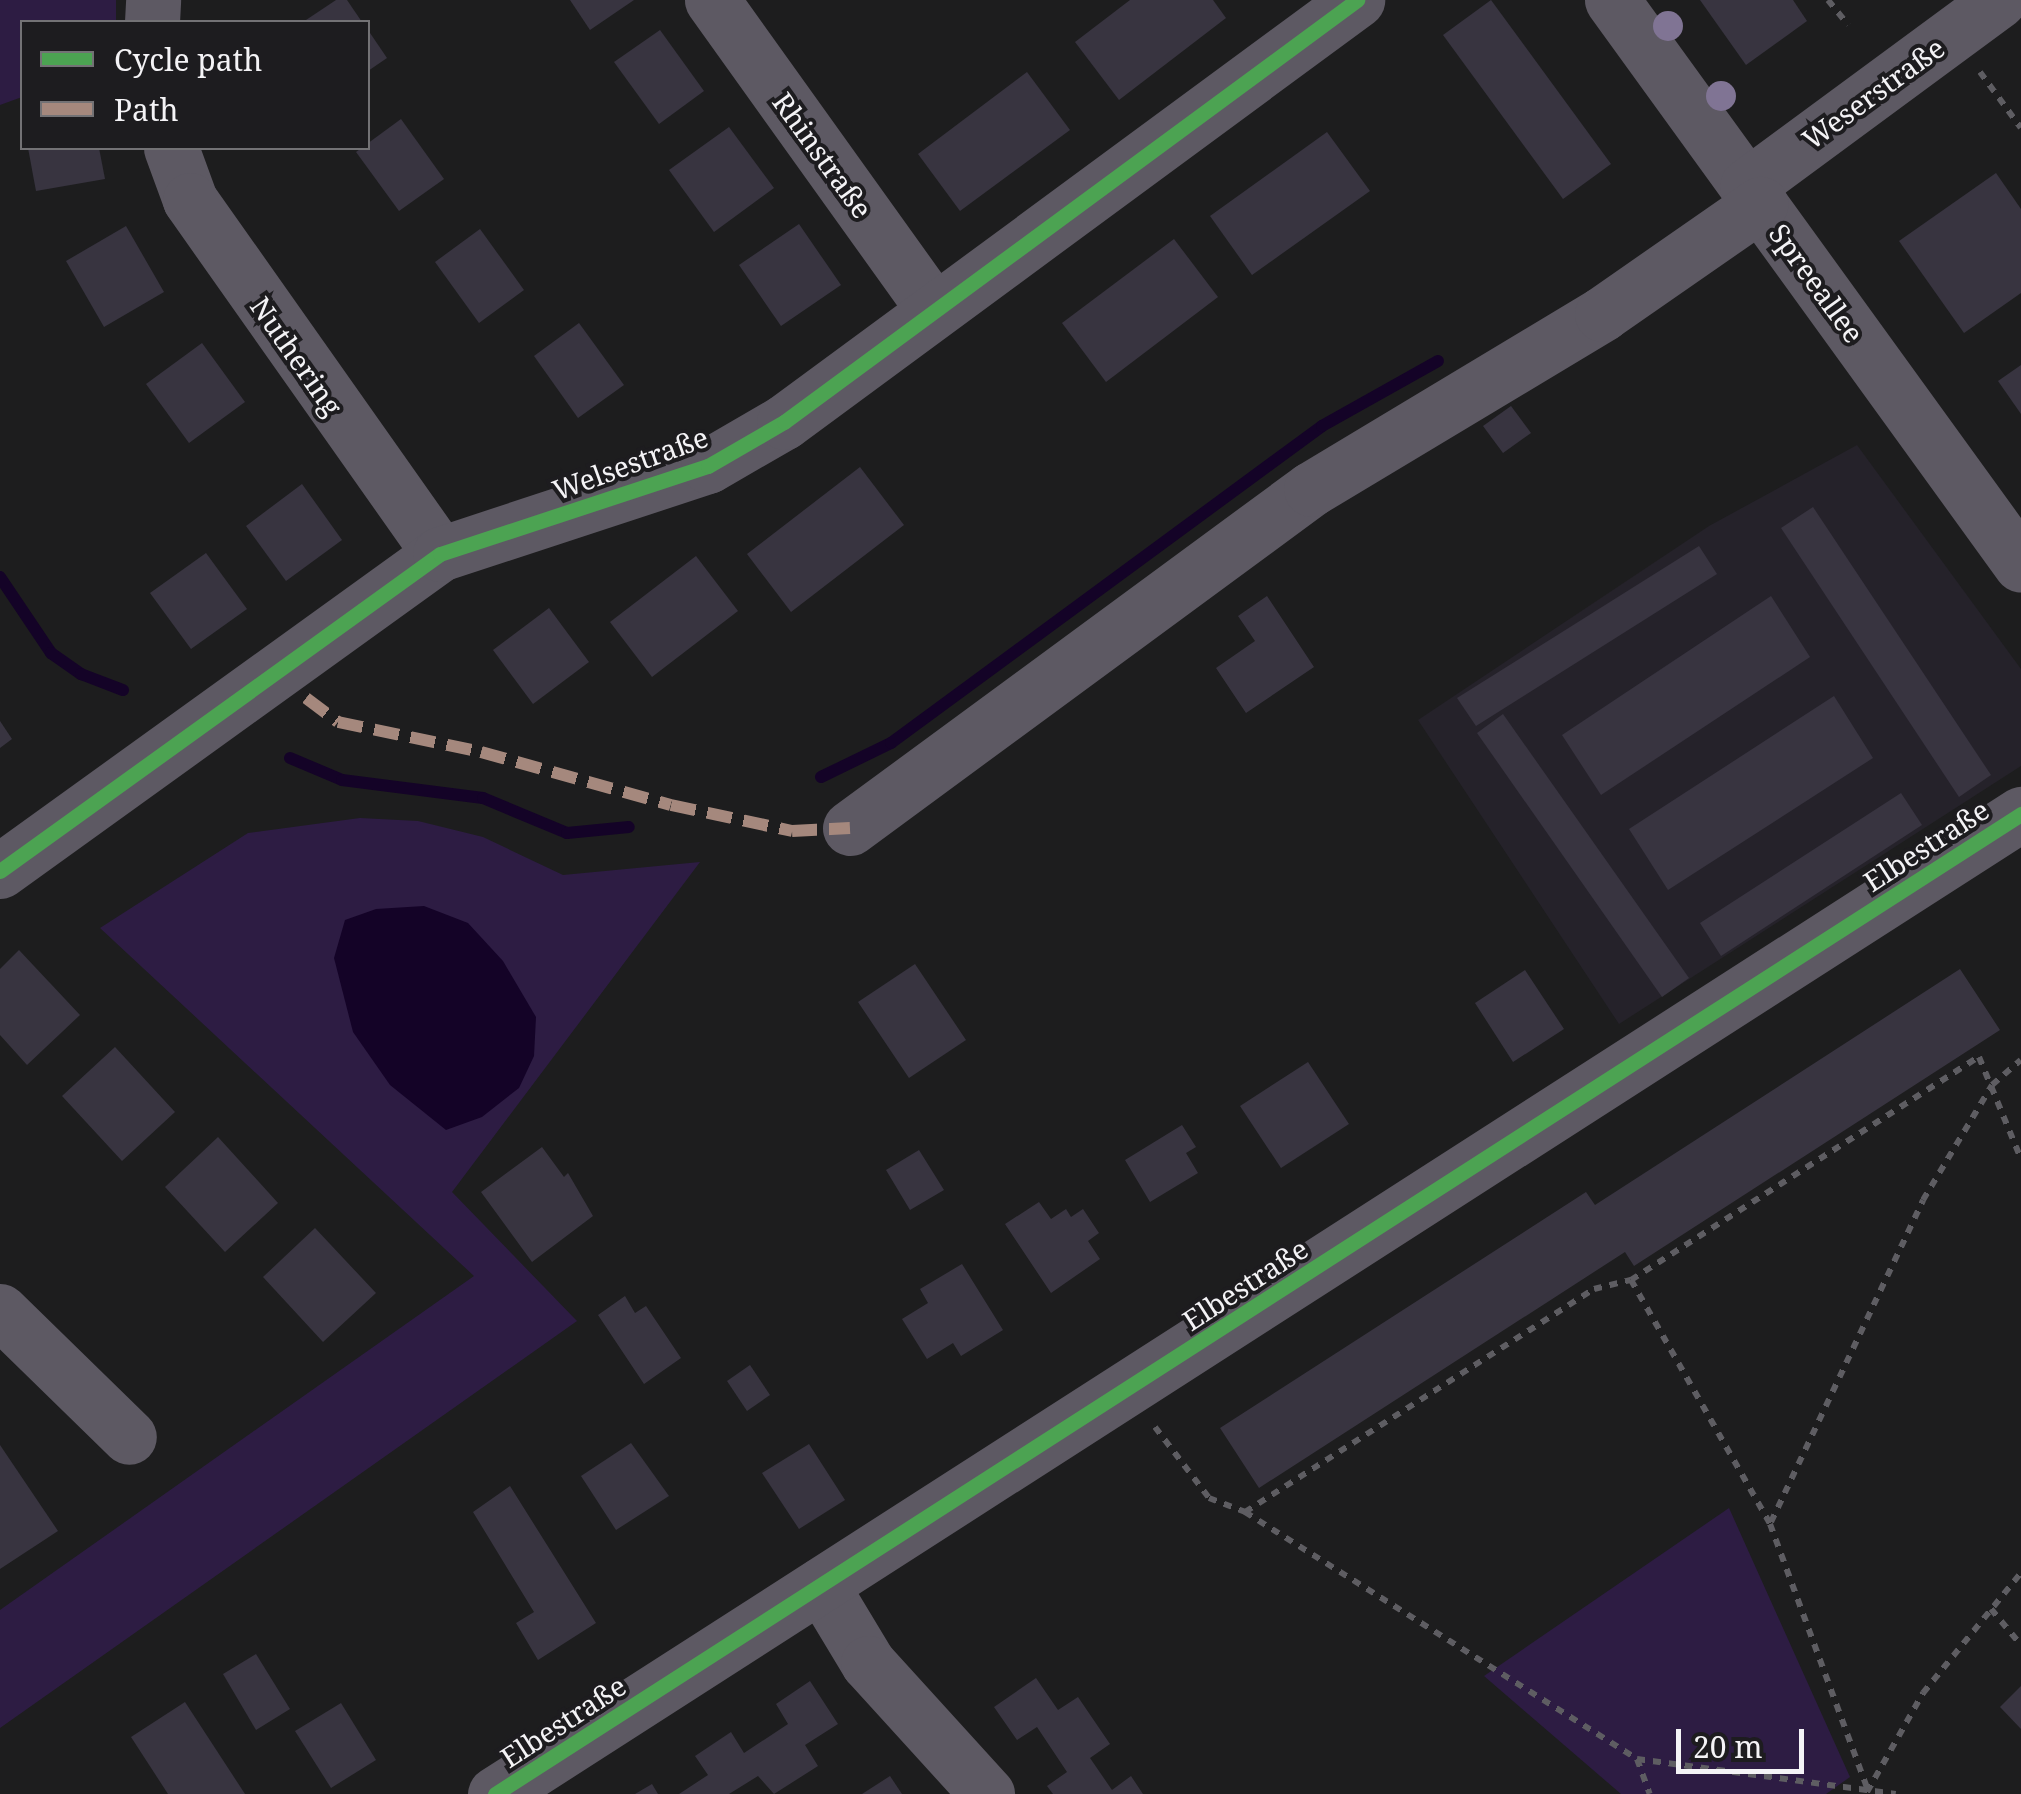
<!DOCTYPE html>
<html>
<head>
<meta charset="utf-8">
<style>
  body { margin:0 }
  #map { position:relative; width:2021px; height:1794px; overflow:hidden; background:#1d1d1e; font-family:"Noto Serif",serif }
  div>[style] { position:absolute }
  [style*='--x'] { left:calc(var(--x)*1px); top:calc(var(--y)*1px); width:calc(var(--w)*1px); rotate:calc(var(--a)*1deg) }
  .built>* { inset:0; background:#25222a }
  .green>* { inset:0; background:#2d1c43 }
  .water>* { inset:0; background:#140327 }
  .stream>* { height:12px; margin:-6px; padding:0 6px; transform-origin:6px; border-radius:6px; background:#140327 }
  .building>* { inset:0; background:#383440 }
  .path>* { height:6px; margin-top:-3px; transform-origin:0; background:repeating-linear-gradient(90deg,#5e5d62 0 8px,transparent 0 16px) }
  .minor>* { height:55px; margin:-27.5px; padding:0 27.5px; transform-origin:27.5px; border-radius:27.5px; background:#5d5963 }
  .quiet>* { height:12px; margin-top:-6px; transform-origin:0; background:repeating-linear-gradient(90deg,#a5887d 0 25px,transparent 0 37px) }
  .cycleway>* { height:15px; margin:-7.5px; padding:0 7.5px; transform-origin:7.5px; border-radius:7.5px; background:#4ca352 }
  .trees>* { width:30px; height:30px; margin:-15px; border-radius:50%; background:#807494 }
  span { translate:-50% -50%; white-space:nowrap; text-align:center; line-height:1.15; -webkit-text-stroke:8px #1d1c1f; paint-order:stroke }
  .street-label { font-size:28px; color:#f4f3f6 }
  .legend { position:absolute; left:20px; top:20px; width:350px; height:130px; box-sizing:border-box; background:#1d1c1f; border:2px solid #737275; margin:0; padding:12px 18px; list-style:none; font-size:30px; color:#f4f3f6 }
  .legend li { display:flex; align-items:center; gap:20px; height:50px }
  .legend b { width:50px; border:2px solid #737275 }
  .scale { position:absolute; left:1676px; top:1729px; width:128px; height:45px; box-sizing:border-box; border:5px solid #f4f3f6; border-top:0; padding-left:12px; font-size:30px; line-height:35px; white-space:nowrap; color:#f4f3f6; -webkit-text-stroke:8px #1d1c1f; paint-order:stroke }
</style>
</head>
<body>
<div id="map">
  <div class="built">
    <i style="clip-path:polygon(1857px 445px,2021px 669px,2021px 766px,1619px 1024px,1418px 720px,1709px 526px)"></i>
  </div>
  <div class="green">
    <i style="clip-path:polygon(0 0,116px 0,116px 22px,22px 22px,22px 97px,0 105px)"></i>
    <i style="clip-path:polygon(360px 818px,418px 821px,483px 837px,563px 875px,700px 862px,452px 1192px,577px 1321px,0 1728px,0 1610px,474px 1276px,100px 928px,248px 833px)"></i>
    <i style="clip-path:polygon(1729px 1508px,1850px 1777px,1826px 1794px,1621px 1794px,1484px 1676px)"></i>
  </div>
  <div class="water">
    <i style="clip-path:polygon(424px 906px,468px 923px,503px 961px,536px 1017px,534px 1056px,519px 1088px,482px 1117px,446px 1130px,390px 1085px,353px 1032px,334px 958px,345px 920px,376px 909px)"></i>
  </div>
  <div class="stream">
    <i style="--x:0;--y:577;--w:92;--a:56.1"></i>
    <i style="--x:51;--y:653;--w:37;--a:35"></i>
    <i style="--x:81;--y:674;--w:45;--a:20.9"></i>
    <i style="--x:290;--y:758;--w:56;--a:22.9"></i>
    <i style="--x:342;--y:780;--w:142;--a:7.3"></i>
    <i style="--x:483;--y:798;--w:91;--a:22.6"></i>
    <i style="--x:567;--y:833;--w:62;--a:-5.5"></i>
    <i style="--x:821;--y:777;--w:78;--a:-25.9"></i>
    <i style="--x:891;--y:743;--w:535;--a:-36.33"></i>
    <i style="--x:1322;--y:426;--w:133;--a:-29.3"></i>
  </div>
  <div class="building">
    <i style="clip-path:polygon(336px 0,347px 0,362px 22px,303px 22px)"></i>
    <i style="clip-path:polygon(570px 0,634px 0,590px 30px)"></i>
    <i style="clip-path:polygon(1130px 0,1213px 0,1226px 18px,1119px 100px,1075px 42px)"></i>
    <i style="clip-path:polygon(1491px 0,1611px 164px,1563px 199px,1443px 35px)"></i>
    <i style="clip-path:polygon(1700px 0,1793px 0,1807px 21px,1746px 65px)"></i>
    <i style="clip-path:polygon(368px 30px,387px 58px,368px 71px)"></i>
    <i style="clip-path:polygon(660px 30px,704px 91px,659px 124px,614px 62px)"></i>
    <i style="clip-path:polygon(1027px 72px,1070px 130px,960px 211px,918px 154px)"></i>
    <i style="clip-path:polygon(401px 119px,444px 179px,399px 211px,356px 152px)"></i>
    <i style="clip-path:polygon(729px 127px,774px 188px,714px 232px,669px 170px)"></i>
    <i style="clip-path:polygon(1327px 132px,1370px 191px,1252px 275px,1210px 216px)"></i>
    <i style="clip-path:polygon(28px 148px,99px 148px,105px 179px,36px 191px)"></i>
    <i style="clip-path:polygon(1996px 173px,2021px 209px,2021px 293px,1964px 333px,1899px 241px)"></i>
    <i style="clip-path:polygon(799px 224px,841px 285px,781px 326px,739px 265px)"></i>
    <i style="clip-path:polygon(126px 226px,164px 292px,104px 327px,66px 261px)"></i>
    <i style="clip-path:polygon(480px 229px,524px 290px,479px 323px,435px 262px)"></i>
    <i style="clip-path:polygon(1174px 239px,1218px 297px,1106px 382px,1062px 323px)"></i>
    <i style="clip-path:polygon(579px 323px,624px 385px,578px 418px,534px 356px)"></i>
    <i style="clip-path:polygon(202px 343px,245px 402px,189px 443px,146px 384px)"></i>
    <i style="clip-path:polygon(2021px 365px,2021px 414px,1998px 381px)"></i>
    <i style="clip-path:polygon(1511px 406px,1531px 433px,1503px 453px,1483px 426px)"></i>
    <i style="clip-path:polygon(860px 467px,904px 525px,791px 612px,747px 554px)"></i>
    <i style="clip-path:polygon(302px 484px,342px 540px,286px 581px,246px 526px)"></i>
    <i style="clip-path:polygon(1813px 507px,1991px 775px,1959px 797px,1781px 528px)"></i>
    <i style="clip-path:polygon(1699px 546px,1717px 574px,1476px 726px,1457px 698px)"></i>
    <i style="clip-path:polygon(206px 553px,247px 609px,191px 649px,150px 593px)"></i>
    <i style="clip-path:polygon(696px 556px,738px 611px,652px 677px,610px 622px)"></i>
    <i style="clip-path:polygon(1267px 596px,1314px 667px,1246px 713px,1216px 668px,1255px 641px,1238px 616px)"></i>
    <i style="clip-path:polygon(1771px 596px,1810px 657px,1601px 795px,1562px 735px)"></i>
    <i style="clip-path:polygon(549px 608px,589px 662px,533px 704px,493px 650px)"></i>
    <i style="clip-path:polygon(1834px 696px,1873px 758px,1668px 890px,1629px 829px)"></i>
    <i style="clip-path:polygon(1503px 714px,1689px 978px,1662px 997px,1477px 733px)"></i>
    <i style="clip-path:polygon(0 721px,12px 739px,0 748px)"></i>
    <i style="clip-path:polygon(1901px 793px,1922px 825px,1721px 956px,1700px 923px)"></i>
    <i style="clip-path:polygon(19px 950px,80px 1015px,27px 1065px,0 1035px,0 969px)"></i>
    <i style="clip-path:polygon(915px 964px,966px 1040px,909px 1078px,858px 1002px)"></i>
    <i style="clip-path:polygon(1960px 969px,2000px 1030px,1634px 1266px,1625px 1252px,1259px 1488px,1220px 1428px,1586px 1192px,1595px 1205px)"></i>
    <i style="clip-path:polygon(1525px 970px,1564px 1029px,1513px 1062px,1475px 1003px)"></i>
    <i style="clip-path:polygon(115px 1047px,175px 1112px,122px 1161px,62px 1096px)"></i>
    <i style="clip-path:polygon(1308px 1062px,1349px 1124px,1281px 1168px,1240px 1106px)"></i>
    <i style="clip-path:polygon(1182px 1125px,1196px 1147px,1186px 1153px,1198px 1173px,1150px 1202px,1125px 1160px)"></i>
    <i style="clip-path:polygon(218px 1137px,278px 1203px,225px 1252px,165px 1187px)"></i>
    <i style="clip-path:polygon(542px 1147px,564px 1177px,568px 1173px,593px 1216px,532px 1262px,481px 1192px)"></i>
    <i style="clip-path:polygon(919px 1150px,944px 1190px,910px 1210px,886px 1170px)"></i>
    <i style="clip-path:polygon(1039px 1202px,1051px 1219px,1066px 1209px,1071px 1217px,1083px 1209px,1099px 1233px,1088px 1241px,1100px 1259px,1051px 1293px,1005px 1224px)"></i>
    <i style="clip-path:polygon(315px 1228px,376px 1293px,323px 1342px,263px 1277px)"></i>
    <i style="clip-path:polygon(962px 1264px,1003px 1330px,961px 1356px,953px 1343px,927px 1359px,902px 1319px,928px 1303px,920px 1289px)"></i>
    <i style="clip-path:polygon(625px 1296px,635px 1313px,646px 1306px,681px 1358px,644px 1384px,598px 1315px)"></i>
    <i style="clip-path:polygon(750px 1365px,770px 1395px,747px 1411px,727px 1381px)"></i>
    <i style="clip-path:polygon(631px 1443px,669px 1496px,616px 1530px,581px 1476px)"></i>
    <i style="clip-path:polygon(809px 1444px,845px 1500px,799px 1529px,762px 1473px)"></i>
    <i style="clip-path:polygon(0 1445px,58px 1531px,0 1569px)"></i>
    <i style="clip-path:polygon(510px 1486px,596px 1623px,538px 1660px,516px 1623px,534px 1612px,473px 1512px)"></i>
    <i style="clip-path:polygon(256px 1654px,290px 1709px,256px 1730px,223px 1674px)"></i>
    <i style="clip-path:polygon(1036px 1678px,1058px 1710px,1078px 1697px,1110px 1744px,1090px 1758px,1112px 1790px,1131px 1776px,1143px 1794px,1053px 1794px,1047px 1786px,1067px 1772px,1037px 1727px,1017px 1740px,994px 1707px)"></i>
    <i style="clip-path:polygon(810px 1681px,838px 1724px,805px 1745px,818px 1766px,774px 1794px,758px 1776px,729px 1794px,679px 1794px,708px 1775px,695px 1756px,731px 1732px,744px 1753px,788px 1724px,776px 1704px)"></i>
    <i style="clip-path:polygon(2021px 1686px,2021px 1729px,2000px 1707px)"></i>
    <i style="clip-path:polygon(185px 1702px,245px 1794px,168px 1794px,131px 1737px)"></i>
    <i style="clip-path:polygon(341px 1703px,376px 1760px,331px 1788px,295px 1731px)"></i>
    <i style="clip-path:polygon(890px 1776px,902px 1794px,862px 1794px)"></i>
    <i style="clip-path:polygon(652px 1784px,658px 1794px,635px 1794px)"></i>
  </div>
  <div class="path">
    <i style="--x:1828;--y:0;--w:32;--a:51"></i>
    <i style="--x:1980;--y:72;--w:69;--a:53.8"></i>
    <i style="--x:1631;--y:1280;--w:281;--a:60.3"></i>
    <i style="--x:1770;--y:1524;--w:284;--a:69.8"></i>
    <i style="--x:1155;--y:1427;--w:89;--a:52.7"></i>
    <i style="--x:1209;--y:1498;--w:39;--a:21"></i>
    <i style="--x:1245;--y:1512;--w:463;--a:32.2"></i>
    <i style="--x:1637;--y:1759;--w:261;--a:7.7"></i>
    <i style="--x:1245;--y:1512;--w:414;--a:-32.6"></i>
    <i style="--x:1594;--y:1289;--w:38;--a:-14"></i>
    <i style="--x:1631;--y:1280;--w:413;--a:-32.7"></i>
    <i style="--x:1979;--y:1057;--w:110;--a:67.6"></i>
    <i style="--x:1771;--y:1522;--w:356;--a:-64.7"></i>
    <i style="--x:1923;--y:1200;--w:134;--a:-59"></i>
    <i style="--x:1992;--y:1085;--w:38;--a:-41"></i>
    <i style="--x:1991;--y:1609;--w:47;--a:50.2"></i>
    <i style="--x:1637;--y:1759;--w:37;--a:70"></i>
    <i style="--x:1867;--y:1792;--w:114;--a:-60.5"></i>
    <i style="--x:1923;--y:1693;--w:155;--a:-50.8"></i>
  </div>
  <div class="minor">
    <i style="--x:712;--y:0;--w:381;--a:54.4"></i>
    <i style="--x:1612;--y:0;--w:697;--a:54.1"></i>
    <i style="--x:152;--y:22;--w:22;--a:-87"></i>
    <i style="--x:171;--y:148;--w:55;--a:69.9"></i>
    <i style="--x:190;--y:200;--w:433;--a:54.8"></i>
    <i style="--x:1747;--y:186;--w:313;--a:-36.4"></i>
    <i style="--x:850;--y:828;--w:572;--a:-36.33"></i>
    <i style="--x:1311;--y:489;--w:340;--a:-31"></i>
    <i style="--x:1602;--y:314;--w:193;--a:-34.8"></i>
    <i style="--x:0;--y:871;--w:542;--a:-35.77"></i>
    <i style="--x:440;--y:554;--w:282;--a:-18.2"></i>
    <i style="--x:708;--y:466;--w:88;--a:-30.1"></i>
    <i style="--x:784;--y:422;--w:712;--a:-36.37"></i>
    <i style="--x:0;--y:1311;--w:180;--a:44.3"></i>
    <i style="--x:821;--y:1585;--w:91;--a:58.9"></i>
    <i style="--x:868;--y:1663;--w:177;--a:47.7"></i>
    <i style="--x:495;--y:1794;--w:1814;--a:-32.71"></i>
  </div>
  <div class="quiet">
    <i style="--x:306;--y:698;--w:40;--a:37"></i>
    <i style="--x:338;--y:722;--w:146;--a:11.8"></i>
    <i style="--x:481;--y:752;--w:197;--a:15.6"></i>
    <i style="--x:671;--y:805;--w:124;--a:12.1"></i>
    <i style="--x:792;--y:831;--w:58;--a:-3"></i>
  </div>
  <div class="cycleway">
    <i style="--x:0;--y:871;--w:542;--a:-35.77"></i>
    <i style="--x:440;--y:554;--w:282;--a:-18.2"></i>
    <i style="--x:708;--y:466;--w:88;--a:-30.1"></i>
    <i style="--x:784;--y:422;--w:712;--a:-36.37"></i>
    <i style="--x:495;--y:1794;--w:1814;--a:-32.71"></i>
  </div>
  <div class="trees">
    <i style="left:1668px;top:26px"></i>
    <i style="left:1721px;top:96px"></i>
  </div>
  <div class="street-label">
    <span style="left:1873px;top:93px;rotate:-36deg">Weserstraße</span>
    <span style="left:823px;top:155px;rotate:54deg">Rhinstraße</span>
    <span style="left:1817px;top:283px;rotate:54deg">Spreeallee</span>
    <span style="left:297px;top:356px;rotate:55deg">Nuthering</span>
    <span style="left:630px;top:463px;rotate:-20deg">Welsestraße</span>
    <span style="left:1926px;top:845px;rotate:-33deg">Elbestraße</span>
    <span style="left:1245px;top:1284px;rotate:-33deg">Elbestraße</span>
    <span style="left:563px;top:1721px;rotate:-33deg">Elbestraße</span>
  </div>
  <ul class="legend">
  <li><b style="height:12px;background:#4ca352"></b>Cycle path</li>
  <li><b style="height:12px;background:#a5887d"></b>Path</li>
  </ul>
  <div class="scale">20 m</div>
</div>
</body>
</html>
